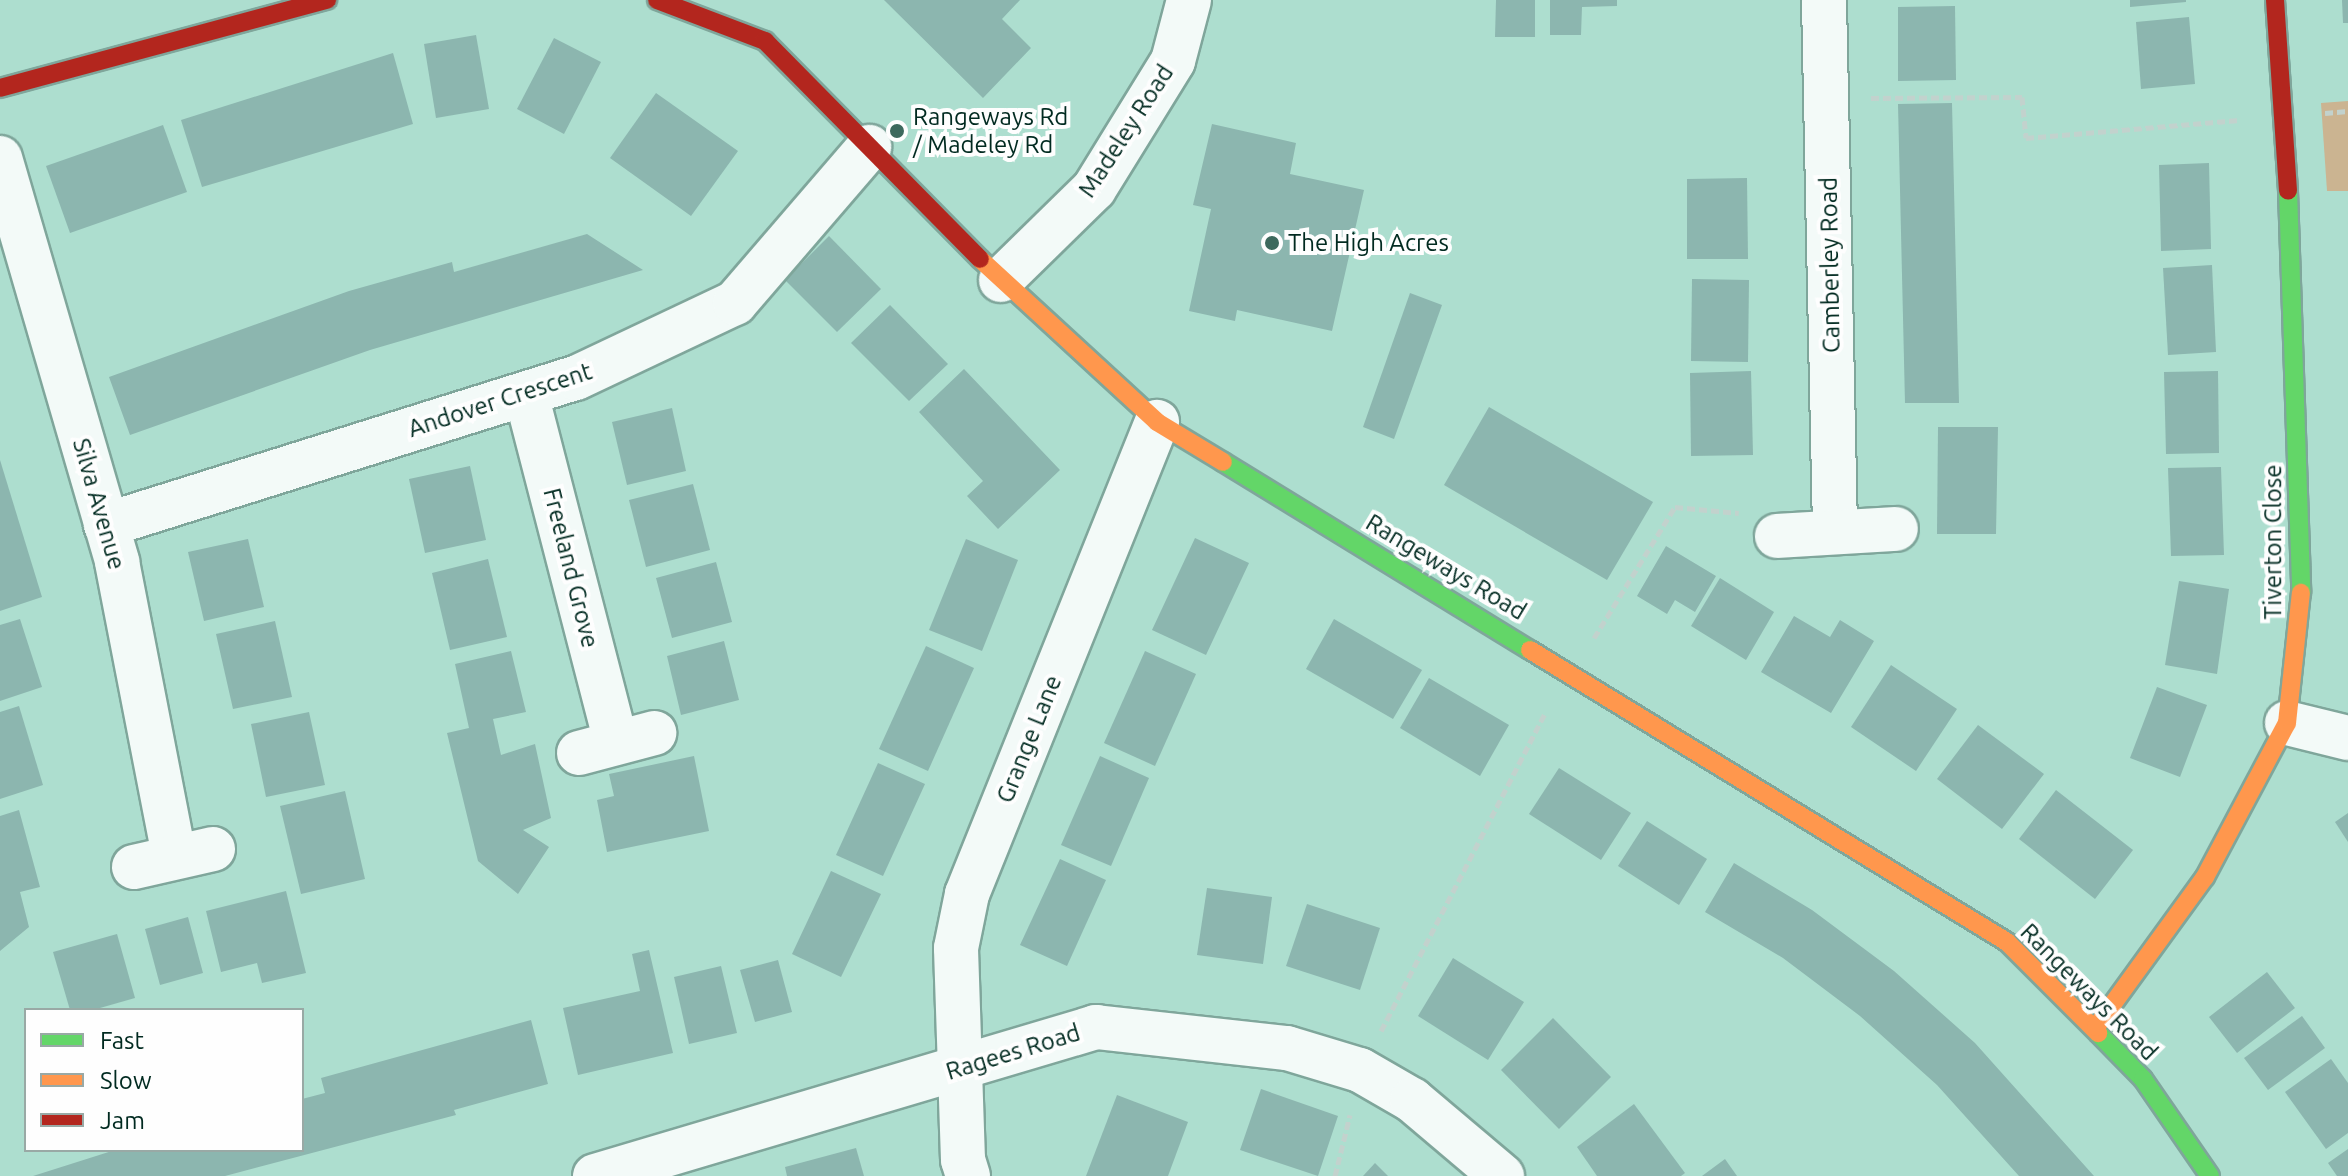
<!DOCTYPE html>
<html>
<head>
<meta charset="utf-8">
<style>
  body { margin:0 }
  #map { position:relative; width:2348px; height:1176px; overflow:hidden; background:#addecf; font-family:Ubuntu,sans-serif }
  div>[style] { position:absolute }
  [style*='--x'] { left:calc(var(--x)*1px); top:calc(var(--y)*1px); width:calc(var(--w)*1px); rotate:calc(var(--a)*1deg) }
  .forest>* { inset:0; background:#cbb491 }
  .building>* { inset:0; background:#8cb6af }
  .path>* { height:5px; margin-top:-2.5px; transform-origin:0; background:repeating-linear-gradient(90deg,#c2d2cd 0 8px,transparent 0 12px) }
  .roads { filter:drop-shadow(2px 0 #7fa69b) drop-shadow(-2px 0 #7fa69b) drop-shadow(0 2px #7fa69b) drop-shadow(0 -2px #7fa69b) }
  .street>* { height:44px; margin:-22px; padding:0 22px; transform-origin:22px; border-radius:22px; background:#f3faf8 }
  .fast>* { height:18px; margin:-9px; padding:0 9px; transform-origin:9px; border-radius:9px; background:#63d668 }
  .slow>* { height:18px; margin:-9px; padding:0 9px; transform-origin:9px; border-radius:9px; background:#ff974d }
  .jam>* { height:18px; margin:-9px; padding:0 9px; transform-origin:9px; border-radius:9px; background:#b3261e }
  .dots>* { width:22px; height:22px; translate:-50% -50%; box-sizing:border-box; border:4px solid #fefefe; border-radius:50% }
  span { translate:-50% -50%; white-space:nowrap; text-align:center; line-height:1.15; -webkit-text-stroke:8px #fefefe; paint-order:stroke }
  .poi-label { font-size:24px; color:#012a20 }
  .left { translate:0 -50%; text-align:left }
  .street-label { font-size:24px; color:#012a20 }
  .legend { position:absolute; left:24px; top:1008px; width:280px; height:144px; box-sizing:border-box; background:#fefefe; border:2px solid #99a9a5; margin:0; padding:10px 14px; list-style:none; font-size:24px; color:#012a20 }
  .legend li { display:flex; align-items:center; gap:16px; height:40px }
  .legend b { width:40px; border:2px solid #99a9a5 }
</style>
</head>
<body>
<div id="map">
  <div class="forest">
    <i style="clip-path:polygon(2348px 101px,2348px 191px,2327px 191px,2321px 103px)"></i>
  </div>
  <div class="building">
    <i style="clip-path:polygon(884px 0,1020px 0,1002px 19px,1031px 48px,983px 98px)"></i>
    <i style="clip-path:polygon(1496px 0,1535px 0,1535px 37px,1495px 37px)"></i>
    <i style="clip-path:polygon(1550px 0,1617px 0,1617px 6px,1582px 7px,1581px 35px,1550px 35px)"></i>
    <i style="clip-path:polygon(2130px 0,2186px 0,2186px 2px,2130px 7px)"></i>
    <i style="clip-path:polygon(2342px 0,2348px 0,2348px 23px,2343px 23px)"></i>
    <i style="clip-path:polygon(1955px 6px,1956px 80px,1898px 81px,1898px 7px)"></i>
    <i style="clip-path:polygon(2189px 17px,2195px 84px,2141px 89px,2136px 22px)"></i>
    <i style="clip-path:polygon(476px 35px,489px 109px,436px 118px,424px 44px)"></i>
    <i style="clip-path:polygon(554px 38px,601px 62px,564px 134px,517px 109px)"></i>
    <i style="clip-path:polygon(393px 53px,413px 124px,202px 187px,181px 120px)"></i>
    <i style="clip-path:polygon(656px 93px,738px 151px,691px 216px,610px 158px)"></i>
    <i style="clip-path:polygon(1952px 103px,1959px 403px,1905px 403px,1898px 104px)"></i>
    <i style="clip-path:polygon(1212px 124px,1296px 143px,1290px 174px,1364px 190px,1332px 331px,1237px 310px,1235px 321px,1189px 311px,1211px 209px,1193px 205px)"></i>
    <i style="clip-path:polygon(163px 125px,187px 192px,70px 233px,46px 166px)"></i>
    <i style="clip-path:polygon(2209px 163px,2211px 249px,2161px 251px,2159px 165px)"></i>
    <i style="clip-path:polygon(1747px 178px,1748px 259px,1687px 259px,1687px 179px)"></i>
    <i style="clip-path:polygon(587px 234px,643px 270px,370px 350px,130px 435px,109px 377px,349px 291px,452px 262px,454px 272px)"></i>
    <i style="clip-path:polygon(829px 236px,881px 289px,837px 332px,785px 280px)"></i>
    <i style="clip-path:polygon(2212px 265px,2216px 352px,2168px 355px,2163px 268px)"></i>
    <i style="clip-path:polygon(1692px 279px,1749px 280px,1748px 362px,1691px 361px)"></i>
    <i style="clip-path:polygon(1410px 293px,1442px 305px,1394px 439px,1363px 427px)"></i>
    <i style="clip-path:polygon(890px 305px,948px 364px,909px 401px,851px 343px)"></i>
    <i style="clip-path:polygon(964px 369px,1060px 470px,998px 529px,967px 496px,983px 481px,919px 412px)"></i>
    <i style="clip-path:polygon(1751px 371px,1753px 455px,1691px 456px,1690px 373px)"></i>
    <i style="clip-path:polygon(2218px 371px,2219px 453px,2166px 454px,2164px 372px)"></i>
    <i style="clip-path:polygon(1489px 407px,1653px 502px,1607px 580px,1444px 485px)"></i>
    <i style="clip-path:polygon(672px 408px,686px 471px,627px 485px,612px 422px)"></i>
    <i style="clip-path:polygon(1938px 427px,1998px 427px,1996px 534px,1937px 534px)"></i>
    <i style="clip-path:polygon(0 460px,42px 597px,0 611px)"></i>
    <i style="clip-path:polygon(470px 466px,486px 540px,425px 553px,409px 479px)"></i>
    <i style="clip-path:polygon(2221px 467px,2224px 555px,2171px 556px,2168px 468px)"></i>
    <i style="clip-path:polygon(693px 484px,710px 550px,646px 567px,629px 500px)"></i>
    <i style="clip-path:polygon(1195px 538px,1249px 563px,1206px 655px,1152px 630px)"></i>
    <i style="clip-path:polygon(248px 539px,264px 607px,204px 621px,188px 552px)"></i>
    <i style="clip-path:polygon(966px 539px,1018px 560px,982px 651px,929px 630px)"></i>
    <i style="clip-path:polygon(1666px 546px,1716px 576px,1695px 612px,1675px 600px,1667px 614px,1637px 596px)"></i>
    <i style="clip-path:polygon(488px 559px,507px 637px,450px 650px,432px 573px)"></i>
    <i style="clip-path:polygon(716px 562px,732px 622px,672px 638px,656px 578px)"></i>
    <i style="clip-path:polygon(1720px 578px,1774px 612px,1746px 660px,1691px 626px)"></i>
    <i style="clip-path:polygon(2179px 581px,2229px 589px,2217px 674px,2165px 665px)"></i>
    <i style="clip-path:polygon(1794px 616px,1830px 637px,1840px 620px,1874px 641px,1831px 713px,1761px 672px)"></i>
    <i style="clip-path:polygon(20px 619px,42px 687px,0 701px,0 625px)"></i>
    <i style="clip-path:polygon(1334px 619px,1422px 670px,1393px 719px,1306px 669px)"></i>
    <i style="clip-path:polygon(275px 621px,292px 697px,233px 709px,216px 634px)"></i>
    <i style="clip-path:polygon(724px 641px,739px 700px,681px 715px,667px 656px)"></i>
    <i style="clip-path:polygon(926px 646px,974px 668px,928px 771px,879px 749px)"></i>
    <i style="clip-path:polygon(511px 651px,526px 712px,493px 719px,501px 755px,535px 744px,551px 818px,523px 830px,549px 847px,518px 894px,478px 861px,447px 733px,469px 728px,455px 664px)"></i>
    <i style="clip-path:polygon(1145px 651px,1196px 674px,1155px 766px,1104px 743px)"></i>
    <i style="clip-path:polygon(1891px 665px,1957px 709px,1916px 771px,1851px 727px)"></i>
    <i style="clip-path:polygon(1429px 678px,1509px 725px,1480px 776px,1400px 728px)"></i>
    <i style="clip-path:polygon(2157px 687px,2207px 705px,2180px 777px,2130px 758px)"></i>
    <i style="clip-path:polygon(19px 706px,43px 785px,0 799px,0 712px)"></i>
    <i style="clip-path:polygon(309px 712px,325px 785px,266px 797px,251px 724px)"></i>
    <i style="clip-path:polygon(1978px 725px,2044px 774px,2002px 829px,1937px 779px)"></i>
    <i style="clip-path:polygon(694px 756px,709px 831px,607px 852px,597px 800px,614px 796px,609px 774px)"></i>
    <i style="clip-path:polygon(1100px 756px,1149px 778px,1111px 866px,1061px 845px)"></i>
    <i style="clip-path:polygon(878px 763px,925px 784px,883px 876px,836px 855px)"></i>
    <i style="clip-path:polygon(1559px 768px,1631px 813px,1601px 860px,1529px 814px)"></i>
    <i style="clip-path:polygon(2056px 790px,2133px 850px,2095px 899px,2019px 839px)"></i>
    <i style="clip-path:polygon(345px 791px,365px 879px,301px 894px,280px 806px)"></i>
    <i style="clip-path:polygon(19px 810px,40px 887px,20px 892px,29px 927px,0 951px,0 816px)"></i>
    <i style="clip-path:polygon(2348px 813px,2348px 842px,2335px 822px)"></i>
    <i style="clip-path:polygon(1647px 821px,1707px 859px,1679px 905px,1618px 866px)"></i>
    <i style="clip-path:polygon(1060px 859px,1106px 880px,1067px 966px,1020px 945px)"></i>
    <i style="clip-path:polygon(1734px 863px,1812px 910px,1894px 971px,1975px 1043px,2094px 1176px,2019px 1176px,1937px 1085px,1860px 1016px,1783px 958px,1705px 912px)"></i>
    <i style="clip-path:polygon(831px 871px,881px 894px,841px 977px,792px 954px)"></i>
    <i style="clip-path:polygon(1207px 888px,1272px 897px,1263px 964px,1197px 955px)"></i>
    <i style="clip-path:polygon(286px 891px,306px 973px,262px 983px,257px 963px,221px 972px,206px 911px)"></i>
    <i style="clip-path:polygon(1307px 904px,1380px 928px,1360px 990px,1286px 966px)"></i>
    <i style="clip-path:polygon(188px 917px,203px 973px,160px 985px,145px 929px)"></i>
    <i style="clip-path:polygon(117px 934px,135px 998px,93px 1010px,70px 1010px,53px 952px)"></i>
    <i style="clip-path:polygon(649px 950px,673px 1053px,578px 1075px,563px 1008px,640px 991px,632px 954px)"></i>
    <i style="clip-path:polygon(1453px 958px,1524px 1002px,1488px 1060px,1418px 1016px)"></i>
    <i style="clip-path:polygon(778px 960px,792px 1012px,755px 1022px,740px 970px)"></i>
    <i style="clip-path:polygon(721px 966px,737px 1033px,689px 1044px,674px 977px)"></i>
    <i style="clip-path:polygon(2267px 972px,2295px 1008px,2237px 1053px,2209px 1017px)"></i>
    <i style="clip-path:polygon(2302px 1016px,2325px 1048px,2268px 1090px,2244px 1058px)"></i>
    <i style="clip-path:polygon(1553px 1018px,1611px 1077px,1559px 1129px,1501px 1070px)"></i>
    <i style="clip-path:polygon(531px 1020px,548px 1084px,454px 1110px,456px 1115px,225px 1176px,33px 1176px,115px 1150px,302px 1150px,302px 1099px,325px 1093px,321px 1078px)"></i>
    <i style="clip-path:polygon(2331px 1059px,2348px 1083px,2348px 1133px,2326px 1149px,2285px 1092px)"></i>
    <i style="clip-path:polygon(1261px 1089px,1338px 1116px,1318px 1176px,1240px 1150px)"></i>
    <i style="clip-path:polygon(1117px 1095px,1188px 1122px,1168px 1176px,1086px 1176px)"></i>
    <i style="clip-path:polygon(1634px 1104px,1685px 1173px,1681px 1176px,1597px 1176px,1577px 1147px)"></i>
    <i style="clip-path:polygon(856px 1148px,864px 1176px,787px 1176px,785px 1167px)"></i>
    <i style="clip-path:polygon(2348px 1149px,2348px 1176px,2337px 1176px,2328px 1163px)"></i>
    <i style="clip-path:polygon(1725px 1159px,1737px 1176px,1702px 1176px)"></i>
    <i style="clip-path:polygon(1375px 1163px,1388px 1176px,1363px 1176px)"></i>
  </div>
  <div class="path">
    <i style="--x:1871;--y:98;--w:151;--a:-0.4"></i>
    <i style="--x:2022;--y:97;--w:41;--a:84.4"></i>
    <i style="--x:2026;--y:138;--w:214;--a:-4.8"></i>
    <i style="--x:2325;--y:113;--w:23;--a:-5"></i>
    <i style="--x:1594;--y:638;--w:154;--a:-58.3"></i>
    <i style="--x:1675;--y:507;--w:64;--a:5.4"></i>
    <i style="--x:1381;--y:1031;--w:358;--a:-62.7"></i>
    <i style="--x:1335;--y:1176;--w:63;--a:-76.2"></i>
  </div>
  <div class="roads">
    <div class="street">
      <i style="--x:1824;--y:0;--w:529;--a:88.81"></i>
      <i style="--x:0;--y:158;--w:421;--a:73.8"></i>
      <i style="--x:117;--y:562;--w:299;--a:79"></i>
      <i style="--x:1001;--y:280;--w:130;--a:-44.4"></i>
      <i style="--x:1094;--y:189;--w:150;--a:-58.3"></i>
      <i style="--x:1173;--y:61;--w:63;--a:-75.3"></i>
      <i style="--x:526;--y:394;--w:360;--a:75.5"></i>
      <i style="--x:106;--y:525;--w:492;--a:-17.4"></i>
      <i style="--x:576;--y:378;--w:176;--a:-25.3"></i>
      <i style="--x:735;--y:303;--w:206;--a:-49.3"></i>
      <i style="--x:1777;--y:536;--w:119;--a:-3.4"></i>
      <i style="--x:2287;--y:723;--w:63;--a:13.8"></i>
      <i style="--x:579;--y:753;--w:78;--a:-14.9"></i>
      <i style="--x:134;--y:867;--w:81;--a:-12.8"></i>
      <i style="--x:595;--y:1176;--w:523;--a:-16.56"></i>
      <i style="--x:1096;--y:1027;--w:192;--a:6.3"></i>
      <i style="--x:1287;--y:1048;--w:76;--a:16.8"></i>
      <i style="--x:1360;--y:1070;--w:60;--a:30"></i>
      <i style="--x:1412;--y:1100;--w:118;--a:40.2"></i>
      <i style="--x:968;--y:1176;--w:17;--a:-107"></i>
      <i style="--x:963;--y:1160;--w:212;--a:-91.9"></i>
      <i style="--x:956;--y:948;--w:55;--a:-78.5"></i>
      <i style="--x:967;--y:894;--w:509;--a:-68.07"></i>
    </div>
    <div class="fast">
      <i style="--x:2288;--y:191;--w:402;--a:88.1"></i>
      <i style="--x:1223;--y:462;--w:360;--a:31.5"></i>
      <i style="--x:2098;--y:1033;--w:64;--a:45.6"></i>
      <i style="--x:2143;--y:1079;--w:118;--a:55.4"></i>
    </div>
    <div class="slow">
      <i style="--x:980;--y:259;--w:241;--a:42.6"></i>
      <i style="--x:1157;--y:422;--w:77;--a:31.2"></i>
      <i style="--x:1530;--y:650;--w:559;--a:31.47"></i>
      <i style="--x:2007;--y:942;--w:129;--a:45"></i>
      <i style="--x:2096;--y:1027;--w:185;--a:-54"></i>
      <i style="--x:2205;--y:877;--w:174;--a:-62"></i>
      <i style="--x:2287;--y:723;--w:131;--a:-83.9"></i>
    </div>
    <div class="jam">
      <i style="--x:657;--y:0;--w:116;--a:20.8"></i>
      <i style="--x:765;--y:41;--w:306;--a:45.4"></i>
      <i style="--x:2275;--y:0;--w:191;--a:86.1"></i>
      <i style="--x:0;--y:88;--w:339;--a:-15.1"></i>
    </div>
  </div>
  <div class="dots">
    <i style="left:897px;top:131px;background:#3d695d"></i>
    <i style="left:1272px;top:243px;background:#3d695d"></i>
  </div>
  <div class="poi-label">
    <span class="left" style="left:913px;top:131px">Rangeways Rd<br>/ Madeley Rd</span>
    <span class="left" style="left:1288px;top:243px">The High Acres</span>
  </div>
  <div class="street-label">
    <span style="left:1126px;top:131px;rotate:-57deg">Madeley Road</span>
    <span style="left:1830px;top:265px;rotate:-91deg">Camberley Road</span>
    <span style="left:500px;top:400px;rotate:-18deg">Andover Crescent</span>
    <span style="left:99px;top:504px;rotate:74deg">Silva Avenue</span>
    <span style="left:2273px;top:542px;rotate:-90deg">Tiverton Close</span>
    <span style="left:1446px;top:567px;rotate:31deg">Rangeways Road</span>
    <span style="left:571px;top:568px;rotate:76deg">Freeland Grove</span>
    <span style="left:1029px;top:739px;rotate:-68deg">Grange Lane</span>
    <span style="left:2089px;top:992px;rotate:45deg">Rangeways Road</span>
    <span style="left:1013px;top:1052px;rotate:-17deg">Ragees Road</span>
  </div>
  <ul class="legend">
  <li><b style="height:10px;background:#63d668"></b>Fast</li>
  <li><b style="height:10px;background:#ff974d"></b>Slow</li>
  <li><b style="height:10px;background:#b3261e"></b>Jam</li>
  </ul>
</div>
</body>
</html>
